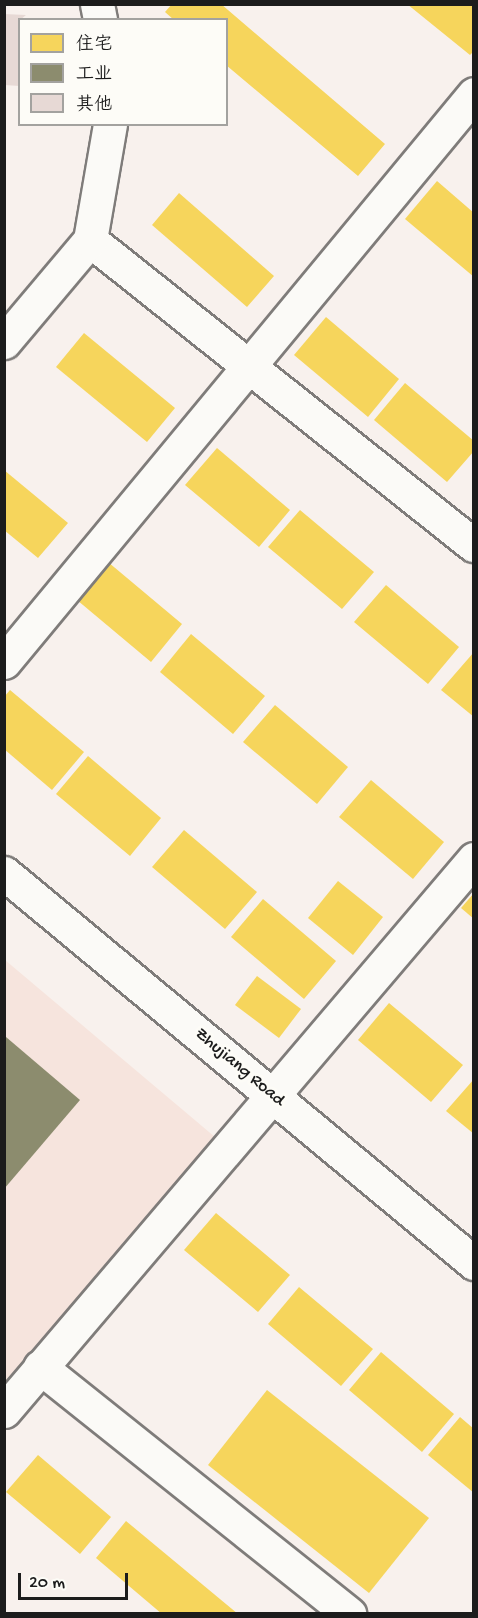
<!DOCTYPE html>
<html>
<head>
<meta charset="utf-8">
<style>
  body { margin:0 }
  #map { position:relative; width:478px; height:1618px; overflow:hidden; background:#f8f1ed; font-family:"Gochi Hand","LXGW WenKai TC",sans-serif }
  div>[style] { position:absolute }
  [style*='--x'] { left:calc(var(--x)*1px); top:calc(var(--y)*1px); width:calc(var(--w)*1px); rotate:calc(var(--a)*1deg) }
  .built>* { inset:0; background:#f6e4dd }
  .homes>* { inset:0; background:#f6d55c }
  .industry>* { inset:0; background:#8c8c6e }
  .building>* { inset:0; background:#e7d9d5 }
  .roads { filter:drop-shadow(2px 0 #7f7c7a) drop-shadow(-2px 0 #7f7c7a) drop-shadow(0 2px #7f7c7a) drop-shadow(0 -2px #7f7c7a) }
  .minor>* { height:33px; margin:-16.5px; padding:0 16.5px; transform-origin:16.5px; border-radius:16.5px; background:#fbfaf7 }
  span { translate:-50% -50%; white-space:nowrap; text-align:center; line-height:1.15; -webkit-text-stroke:6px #fdfcf7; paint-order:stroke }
  .street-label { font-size:18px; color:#1c1c1c }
  .frame { position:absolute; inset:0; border:6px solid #1c1c1c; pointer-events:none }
  .legend { position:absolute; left:18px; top:18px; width:210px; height:108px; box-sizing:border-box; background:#fdfcf7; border:2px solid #a3a29f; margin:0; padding:8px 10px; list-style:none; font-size:18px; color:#1c1c1c }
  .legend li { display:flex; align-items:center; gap:12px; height:30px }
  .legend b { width:30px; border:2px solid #a3a29f }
  .scale { position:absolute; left:18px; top:1573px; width:110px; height:27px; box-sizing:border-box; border:3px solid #1c1c1c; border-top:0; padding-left:8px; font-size:18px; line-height:21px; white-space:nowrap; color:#1c1c1c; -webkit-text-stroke:4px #fdfcf7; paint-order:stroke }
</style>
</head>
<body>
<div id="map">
  <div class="built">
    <i style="clip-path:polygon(5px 960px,228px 1148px,5px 1412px)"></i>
  </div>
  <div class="homes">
    <i style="clip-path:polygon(172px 4px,221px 4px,385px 144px,358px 176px,226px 65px,226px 20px,174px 20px,165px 12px)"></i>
    <i style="clip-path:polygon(407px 4px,474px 4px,474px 51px,470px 55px)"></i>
    <i style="clip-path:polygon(437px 181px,474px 213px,474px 277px,405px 219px)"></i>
    <i style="clip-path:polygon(179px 193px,274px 276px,247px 307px,152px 225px)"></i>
    <i style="clip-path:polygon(326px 317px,399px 379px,368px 417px,294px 355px)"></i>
    <i style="clip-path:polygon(84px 333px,175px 408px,147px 442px,56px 367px)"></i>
    <i style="clip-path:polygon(405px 383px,474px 441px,474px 451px,447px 482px,374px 420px)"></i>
    <i style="clip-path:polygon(217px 448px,290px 510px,259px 547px,185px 485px)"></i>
    <i style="clip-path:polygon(4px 470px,68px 523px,38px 558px,4px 530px)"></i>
    <i style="clip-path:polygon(300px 510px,374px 572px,342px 609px,268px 547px)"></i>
    <i style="clip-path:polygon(108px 562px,182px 624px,151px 662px,77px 600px)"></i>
    <i style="clip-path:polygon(386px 585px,459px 647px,428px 684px,354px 622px)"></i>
    <i style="clip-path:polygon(191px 634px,265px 696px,233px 734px,160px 672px)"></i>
    <i style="clip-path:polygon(474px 652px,474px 717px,441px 690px)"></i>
    <i style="clip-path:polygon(10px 690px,84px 752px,52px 790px,4px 749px,4px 697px)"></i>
    <i style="clip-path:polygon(275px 705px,348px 767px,317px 804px,243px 742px)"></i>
    <i style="clip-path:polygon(88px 756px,161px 818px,130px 856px,56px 794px)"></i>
    <i style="clip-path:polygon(371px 780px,444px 842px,413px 879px,339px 817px)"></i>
    <i style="clip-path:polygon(184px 830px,257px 892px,225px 929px,152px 867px)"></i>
    <i style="clip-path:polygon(338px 881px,383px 917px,353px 955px,308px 918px)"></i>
    <i style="clip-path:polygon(474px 893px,474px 919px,461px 908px)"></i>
    <i style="clip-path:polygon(263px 899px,336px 961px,304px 999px,231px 937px)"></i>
    <i style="clip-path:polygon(257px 976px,301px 1009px,279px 1038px,235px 1005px)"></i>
    <i style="clip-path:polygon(389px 1003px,463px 1065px,431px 1102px,358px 1040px)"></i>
    <i style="clip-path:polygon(474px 1079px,474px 1134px,446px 1111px)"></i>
    <i style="clip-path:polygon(216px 1213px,290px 1275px,258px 1312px,184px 1250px)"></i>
    <i style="clip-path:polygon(299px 1287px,373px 1349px,341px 1386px,268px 1324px)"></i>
    <i style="clip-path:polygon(381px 1352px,454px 1414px,422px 1452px,349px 1390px)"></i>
    <i style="clip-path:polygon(267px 1390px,429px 1518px,369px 1593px,208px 1465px)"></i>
    <i style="clip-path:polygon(460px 1417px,474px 1429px,474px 1493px,428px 1455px)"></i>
    <i style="clip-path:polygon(38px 1455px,111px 1517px,80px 1554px,6px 1492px)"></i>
    <i style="clip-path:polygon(126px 1521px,238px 1614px,162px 1614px,96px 1558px)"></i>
  </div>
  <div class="industry">
    <i style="clip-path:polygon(6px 1037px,80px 1100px,4px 1189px,4px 1038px)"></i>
  </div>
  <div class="building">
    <i style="clip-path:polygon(4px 14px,26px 15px,20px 20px,20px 86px,4px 85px)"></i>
  </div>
  <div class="roads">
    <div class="minor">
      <i style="--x:97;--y:4;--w:16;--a:79"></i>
      <i style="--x:90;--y:240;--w:490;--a:38.5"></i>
      <i style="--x:4;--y:342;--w:133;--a:-49.9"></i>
      <i style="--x:90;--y:240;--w:118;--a:-80.2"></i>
      <i style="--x:4;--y:662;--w:737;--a:-50.39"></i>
      <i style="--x:4;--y:873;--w:611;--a:39.69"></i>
      <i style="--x:40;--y:1367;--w:396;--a:38.6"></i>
      <i style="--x:4;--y:1411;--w:725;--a:-49.59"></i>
    </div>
  </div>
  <div class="street-label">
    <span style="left:239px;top:1068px;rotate:40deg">Zhujiang Road</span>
  </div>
  <div class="frame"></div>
  <ul class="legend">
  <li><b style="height:16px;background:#f6d55c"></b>住宅</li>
  <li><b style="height:16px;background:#8c8c6e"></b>工业</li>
  <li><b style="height:16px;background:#e7d9d5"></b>其他</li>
  </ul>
  <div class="scale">20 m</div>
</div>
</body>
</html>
